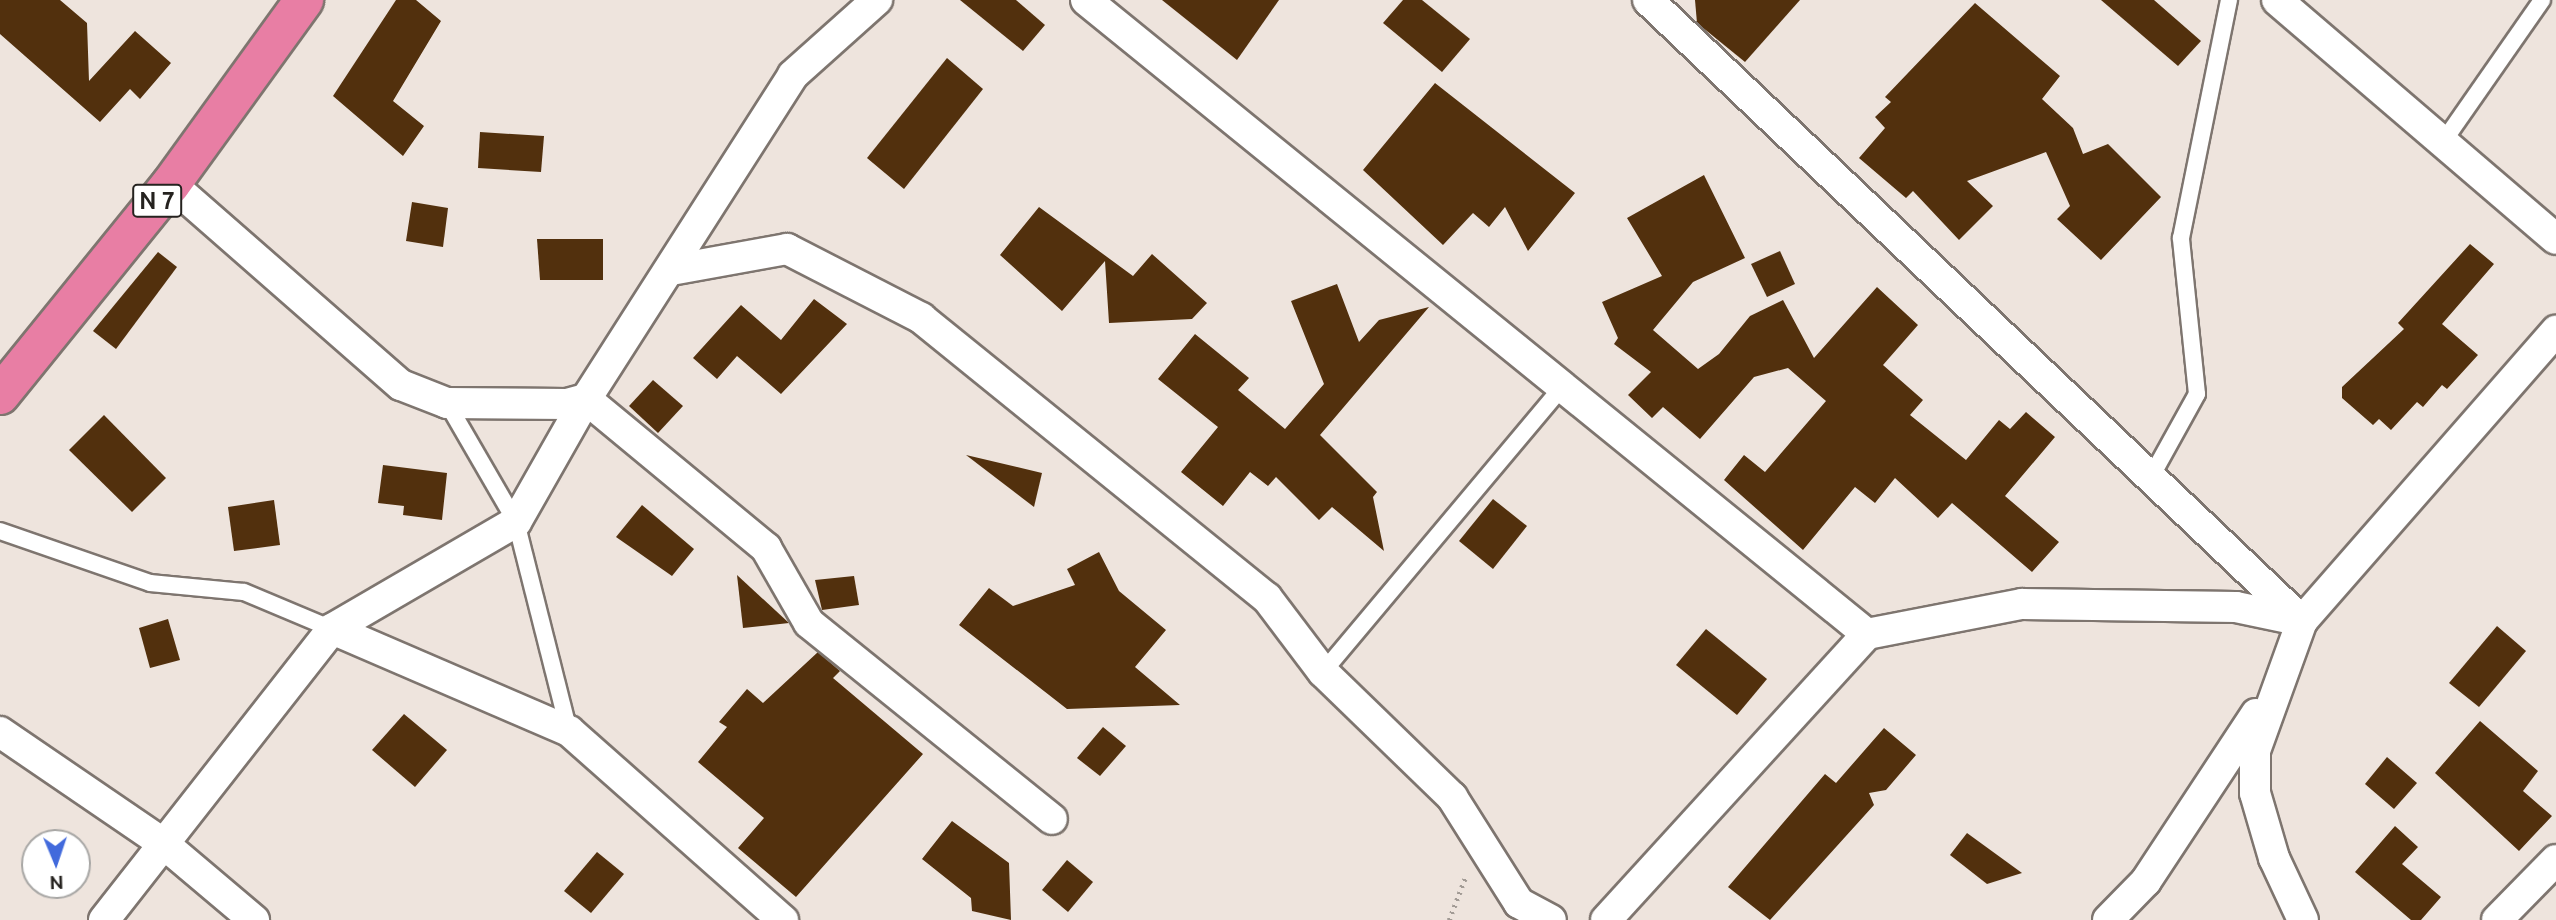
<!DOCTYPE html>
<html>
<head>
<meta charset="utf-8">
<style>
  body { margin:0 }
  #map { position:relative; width:2556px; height:920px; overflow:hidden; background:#eee4dd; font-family:Ubuntu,sans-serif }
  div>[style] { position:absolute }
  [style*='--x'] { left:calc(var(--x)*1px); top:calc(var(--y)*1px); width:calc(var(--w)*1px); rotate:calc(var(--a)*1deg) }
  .building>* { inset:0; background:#52300d }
  .path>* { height:4.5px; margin-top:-2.25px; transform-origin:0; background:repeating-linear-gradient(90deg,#a29b95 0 2px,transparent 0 7px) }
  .roads { filter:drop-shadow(2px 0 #7e756f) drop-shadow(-2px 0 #7e756f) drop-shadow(0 2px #7e756f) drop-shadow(0 -2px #7e756f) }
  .service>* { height:16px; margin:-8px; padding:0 8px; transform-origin:8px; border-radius:8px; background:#fff }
  .minor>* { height:30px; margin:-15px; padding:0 15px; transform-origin:15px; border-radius:15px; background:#fff }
  .trunk>* { height:38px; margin:-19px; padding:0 19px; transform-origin:19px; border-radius:19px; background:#e87ea4 }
  span { translate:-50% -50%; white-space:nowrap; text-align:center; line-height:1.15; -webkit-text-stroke:7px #fff; paint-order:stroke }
  .shield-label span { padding:2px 5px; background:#fff; border:2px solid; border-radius:5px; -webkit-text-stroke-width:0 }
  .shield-label { font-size:23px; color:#25221f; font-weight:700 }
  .north { position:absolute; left:21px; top:829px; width:70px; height:70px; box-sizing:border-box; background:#fff; border:2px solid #a8a7a5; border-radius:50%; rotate:178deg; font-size:19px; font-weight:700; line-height:28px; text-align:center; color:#25221f }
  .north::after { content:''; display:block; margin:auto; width:24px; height:32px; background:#426adc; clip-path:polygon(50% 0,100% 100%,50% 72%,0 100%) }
</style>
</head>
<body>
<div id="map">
  <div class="building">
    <i style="clip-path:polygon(0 0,60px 0,87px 23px,89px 81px,135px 31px,171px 63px,140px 99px,130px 89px,100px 122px,0 34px)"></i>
    <i style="clip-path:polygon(396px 0,416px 0,441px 21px,393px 101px,424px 126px,403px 156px,333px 96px)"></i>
    <i style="clip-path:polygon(960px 0,1016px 0,1045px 25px,1023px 51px)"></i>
    <i style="clip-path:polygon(1162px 0,1279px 0,1237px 60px)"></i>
    <i style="clip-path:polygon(1403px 0,1422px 0,1470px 39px,1442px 72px,1383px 23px)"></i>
    <i style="clip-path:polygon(1695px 0,1800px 0,1745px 62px,1697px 23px)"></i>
    <i style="clip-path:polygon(2101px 0,2154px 0,2201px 41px,2178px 66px)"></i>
    <i style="clip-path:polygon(1975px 3px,2060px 76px,2042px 99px,2073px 128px,2083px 154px,2108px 144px,2161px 197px,2101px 260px,2057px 219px,2070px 206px,2046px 152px,1967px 181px,1993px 206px,1959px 240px,1913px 191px,1906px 198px,1859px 158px,1885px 128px,1875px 117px,1891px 102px,1885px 97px)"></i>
    <i style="clip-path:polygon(947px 58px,983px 89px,904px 189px,867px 158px)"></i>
    <i style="clip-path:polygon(1435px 83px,1575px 193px,1528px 251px,1505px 207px,1489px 227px,1473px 213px,1443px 245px,1363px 170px)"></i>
    <i style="clip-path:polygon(480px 132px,544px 136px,541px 172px,478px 168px)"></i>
    <i style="clip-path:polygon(1704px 175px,1745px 258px,1693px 282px,1653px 330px,1698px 369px,1719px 354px,1750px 316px,1783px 300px,1814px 358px,1877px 287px,1918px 325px,1883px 365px,1923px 400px,1910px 415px,1966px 460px,1999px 420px,2010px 429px,2026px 412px,2055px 437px,2005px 496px,2059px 542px,2032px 572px,1952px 503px,1938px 518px,1895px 478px,1875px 503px,1855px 487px,1803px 550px,1724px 480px,1744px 455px,1765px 472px,1826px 401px,1788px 368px,1754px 377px,1700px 439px,1663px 407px,1652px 418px,1628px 395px,1651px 372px,1614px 344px,1618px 338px,1602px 302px,1662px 276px,1627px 218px)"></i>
    <i style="clip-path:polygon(412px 202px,448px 208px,443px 247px,406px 241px)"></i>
    <i style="clip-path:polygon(1039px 207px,1133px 276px,1152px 254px,1207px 303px,1192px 319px,1109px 323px,1105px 261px,1062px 311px,1000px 255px)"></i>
    <i style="clip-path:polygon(537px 239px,603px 239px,603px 280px,540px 280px)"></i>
    <i style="clip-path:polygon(2470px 244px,2494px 264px,2442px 324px,2478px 355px,2447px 389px,2442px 385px,2423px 407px,2417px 402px,2391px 430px,2379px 419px,2373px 425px,2342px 398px,2342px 387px,2404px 329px,2398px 323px)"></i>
    <i style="clip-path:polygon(1780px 251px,1795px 284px,1767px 297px,1751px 264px)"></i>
    <i style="clip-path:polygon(158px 252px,177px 267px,116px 349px,93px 331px)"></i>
    <i style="clip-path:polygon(1337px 284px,1359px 342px,1379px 320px,1429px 307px,1320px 435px,1377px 492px,1373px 497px,1384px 551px,1332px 507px,1319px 520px,1276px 477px,1268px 486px,1250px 472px,1223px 506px,1181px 472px,1218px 427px,1158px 379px,1195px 334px,1249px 378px,1238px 390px,1285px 429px,1324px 384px,1291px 301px)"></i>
    <i style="clip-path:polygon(814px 299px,847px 324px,781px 394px,737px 356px,717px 379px,693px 358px,741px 305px,781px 340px)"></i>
    <i style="clip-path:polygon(653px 380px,683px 406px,658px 433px,629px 406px)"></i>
    <i style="clip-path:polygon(104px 415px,166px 478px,132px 512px,69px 450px)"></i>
    <i style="clip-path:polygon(966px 455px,1042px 473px,1034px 507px)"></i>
    <i style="clip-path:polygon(383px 465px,447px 473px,442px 520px,403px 515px,404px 506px,378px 503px)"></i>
    <i style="clip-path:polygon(1493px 499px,1527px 526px,1493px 569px,1459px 541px)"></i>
    <i style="clip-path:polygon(274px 500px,280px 545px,234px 551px,228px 507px)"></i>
    <i style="clip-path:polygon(642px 505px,694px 549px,672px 576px,616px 537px)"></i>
    <i style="clip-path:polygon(1099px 552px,1119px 591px,1166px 630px,1135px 667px,1180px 705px,1067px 709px,959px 625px,989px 588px,1013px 606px,1075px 585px,1067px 569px)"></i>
    <i style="clip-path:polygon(737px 575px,789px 623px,743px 628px)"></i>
    <i style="clip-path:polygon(854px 576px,859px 605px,822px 610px,815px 580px)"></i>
    <i style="clip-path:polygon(168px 619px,180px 660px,150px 668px,139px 628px)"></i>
    <i style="clip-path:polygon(2497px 626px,2526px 651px,2479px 707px,2449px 683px)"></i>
    <i style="clip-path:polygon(1706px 629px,1767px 679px,1737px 715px,1676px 665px)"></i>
    <i style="clip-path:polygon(818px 652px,840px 671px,833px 678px,923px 754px,796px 897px,738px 848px,764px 818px,698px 762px,727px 727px,719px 722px,747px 689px,763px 703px)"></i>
    <i style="clip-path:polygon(404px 714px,447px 750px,415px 787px,372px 750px)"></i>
    <i style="clip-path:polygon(2480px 721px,2538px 771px,2523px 791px,2552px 816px,2519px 851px,2435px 773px)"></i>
    <i style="clip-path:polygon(1103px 727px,1126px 746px,1100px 776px,1077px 758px)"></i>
    <i style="clip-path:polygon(1884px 728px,1916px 755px,1886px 790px,1869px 793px,1874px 805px,1770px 920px,1728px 887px,1825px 774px,1836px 783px)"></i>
    <i style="clip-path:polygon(2387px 757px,2417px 783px,2394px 809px,2365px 784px)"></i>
    <i style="clip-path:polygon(952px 821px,1009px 863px,1011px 920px,972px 911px,971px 898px,922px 859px)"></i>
    <i style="clip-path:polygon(2395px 826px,2418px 847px,2402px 864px,2441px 897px,2421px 920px,2411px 920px,2355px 872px)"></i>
    <i style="clip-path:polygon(1967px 833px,2022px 873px,1987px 884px,1950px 855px)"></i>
    <i style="clip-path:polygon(597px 852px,624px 874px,591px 913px,564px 891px)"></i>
    <i style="clip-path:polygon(1067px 860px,1093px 882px,1068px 912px,1042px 890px)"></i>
  </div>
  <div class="path">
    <i style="--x:1449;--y:920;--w:45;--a:-69.1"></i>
  </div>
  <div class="roads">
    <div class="service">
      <i style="--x:2443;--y:142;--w:173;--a:-55.1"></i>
      <i style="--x:447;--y:403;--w:138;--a:59.9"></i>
      <i style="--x:516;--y:522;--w:216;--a:75.8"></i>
      <i style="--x:2151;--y:477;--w:95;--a:-61"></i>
      <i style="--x:2197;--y:394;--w:157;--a:-95.9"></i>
      <i style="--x:2181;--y:238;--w:243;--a:-78.6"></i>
      <i style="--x:0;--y:531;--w:159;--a:19.1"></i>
      <i style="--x:150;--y:583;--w:94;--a:5.5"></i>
      <i style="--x:244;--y:592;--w:95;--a:22.8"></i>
      <i style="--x:1323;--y:672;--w:373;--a:-50"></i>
    </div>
    <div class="minor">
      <i style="--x:1086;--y:0;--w:1006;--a:39.07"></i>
      <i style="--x:1867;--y:634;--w:158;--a:-11"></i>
      <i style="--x:2022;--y:604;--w:214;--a:0.8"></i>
      <i style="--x:2236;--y:607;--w:67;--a:12"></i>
      <i style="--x:2302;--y:621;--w:386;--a:-48.8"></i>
      <i style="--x:1648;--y:0;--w:902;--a:43.52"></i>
      <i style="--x:2302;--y:621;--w:138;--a:109.9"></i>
      <i style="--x:2255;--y:751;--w:42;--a:90"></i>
      <i style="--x:2255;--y:793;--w:68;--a:73.7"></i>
      <i style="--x:2274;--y:858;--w:68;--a:64.9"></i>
      <i style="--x:2277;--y:0;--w:367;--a:40.6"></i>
      <i style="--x:171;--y:184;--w:305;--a:41.2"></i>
      <i style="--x:401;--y:385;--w:49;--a:21.4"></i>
      <i style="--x:447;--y:403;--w:120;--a:0.5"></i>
      <i style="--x:567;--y:404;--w:20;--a:-15"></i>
      <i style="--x:586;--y:399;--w:384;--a:-57.4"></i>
      <i style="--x:793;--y:75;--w:113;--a:-41.8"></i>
      <i style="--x:671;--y:270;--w:118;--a:-10.3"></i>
      <i style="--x:787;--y:249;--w:151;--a:27.2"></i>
      <i style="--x:921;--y:318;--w:445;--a:39"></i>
      <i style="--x:1267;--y:598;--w:93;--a:52.9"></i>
      <i style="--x:1323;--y:672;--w:180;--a:44.1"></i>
      <i style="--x:1452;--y:797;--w:125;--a:57.7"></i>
      <i style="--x:1519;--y:903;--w:36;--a:28"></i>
      <i style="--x:332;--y:629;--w:258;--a:23.3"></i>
      <i style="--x:569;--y:731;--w:286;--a:41.5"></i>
      <i style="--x:0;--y:732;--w:199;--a:34.3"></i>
      <i style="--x:164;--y:844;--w:118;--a:40.2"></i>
      <i style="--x:104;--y:920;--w:370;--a:-51.9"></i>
      <i style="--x:332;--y:629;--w:213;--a:-30.2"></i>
      <i style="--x:516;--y:522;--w:142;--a:-60.4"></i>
      <i style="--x:586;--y:399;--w:234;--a:39.6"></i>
      <i style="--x:766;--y:548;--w:86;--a:60.2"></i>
      <i style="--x:809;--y:623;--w:312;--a:38.9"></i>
      <i style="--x:1606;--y:920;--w:387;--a:-47.6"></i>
      <i style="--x:2108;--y:920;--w:54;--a:-45.7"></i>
      <i style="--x:2146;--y:881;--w:200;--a:-56.6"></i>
      <i style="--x:2497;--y:920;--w:84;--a:-45.5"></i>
    </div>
    <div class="trunk">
      <i style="--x:0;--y:395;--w:272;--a:-51"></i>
      <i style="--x:171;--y:184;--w:227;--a:-54.1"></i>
    </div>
  </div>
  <div class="shield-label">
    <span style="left:157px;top:201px">N 7</span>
  </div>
  <div class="north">N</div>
</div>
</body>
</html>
